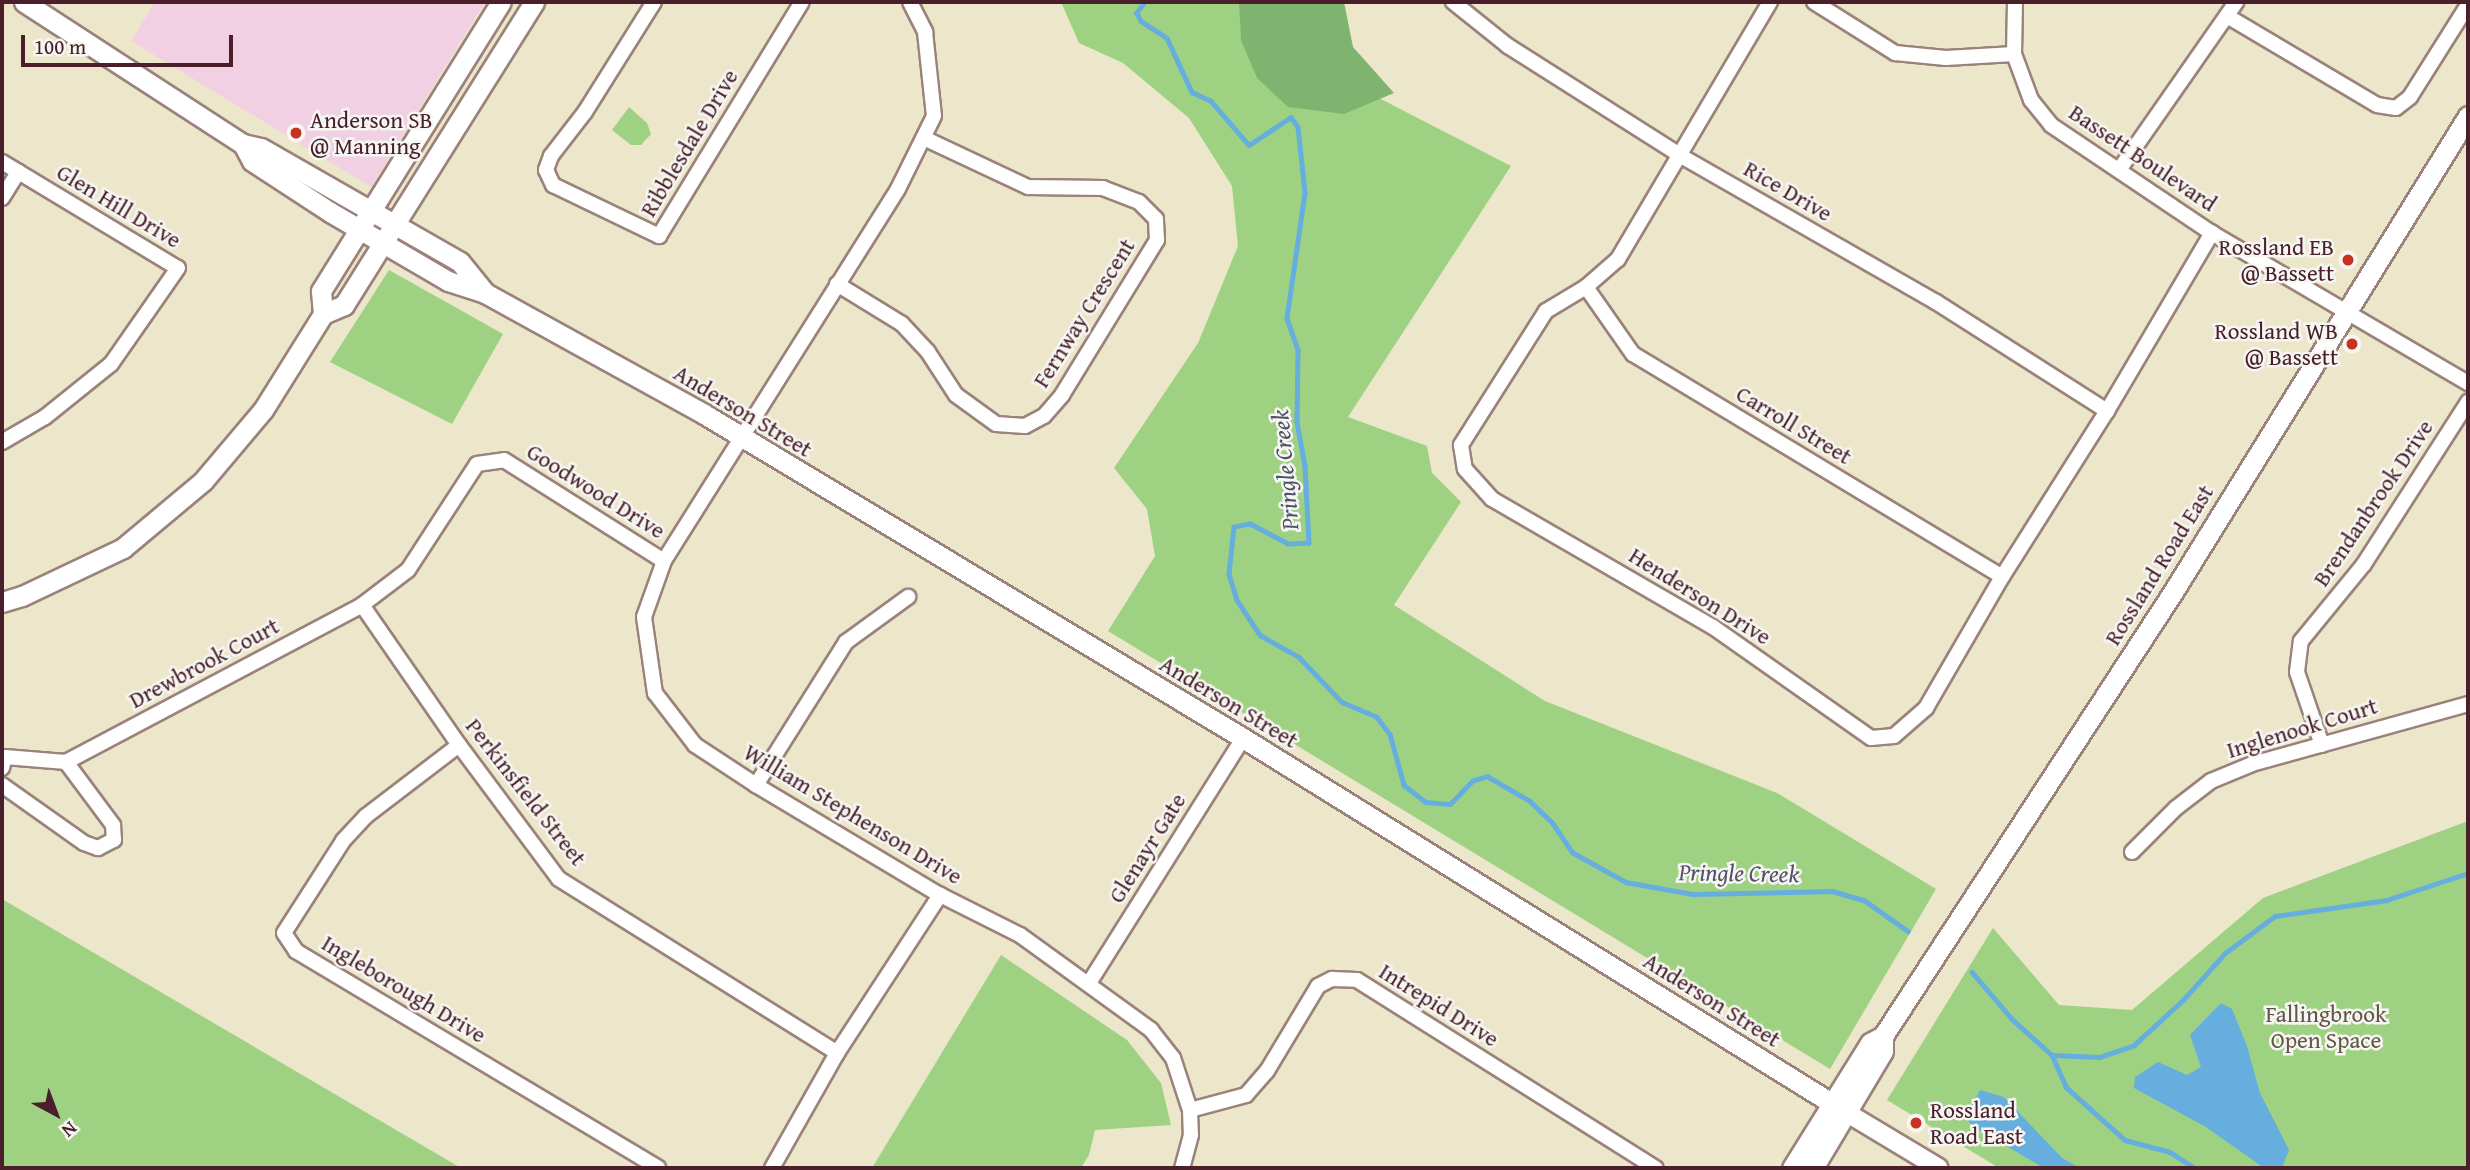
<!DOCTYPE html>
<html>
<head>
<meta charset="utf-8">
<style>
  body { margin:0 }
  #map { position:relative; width:2470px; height:1170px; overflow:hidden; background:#ece6cb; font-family:"Gentium Book Plus",serif }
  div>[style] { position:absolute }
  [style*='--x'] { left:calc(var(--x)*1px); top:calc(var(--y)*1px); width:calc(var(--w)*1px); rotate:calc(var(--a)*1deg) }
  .built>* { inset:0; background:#f1d0e4 }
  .green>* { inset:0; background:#9ed282 }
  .forest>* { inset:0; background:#7eb470 }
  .water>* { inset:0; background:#65aedd }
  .stream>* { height:4.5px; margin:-2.25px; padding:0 2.25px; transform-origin:2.25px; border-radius:2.25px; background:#65aedd }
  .roads { filter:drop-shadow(2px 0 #9b827b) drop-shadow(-2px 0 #9b827b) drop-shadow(0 2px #9b827b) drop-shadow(0 -2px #9b827b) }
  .minor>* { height:14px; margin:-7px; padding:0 7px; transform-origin:7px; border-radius:7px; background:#fff }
  .tertiary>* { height:18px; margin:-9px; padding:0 9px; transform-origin:9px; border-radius:9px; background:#fff }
  .secondary>* { height:19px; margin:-9.5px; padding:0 9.5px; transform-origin:9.5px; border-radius:9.5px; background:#fff }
  .dots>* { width:19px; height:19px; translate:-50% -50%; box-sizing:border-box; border:4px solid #f6f6f2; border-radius:50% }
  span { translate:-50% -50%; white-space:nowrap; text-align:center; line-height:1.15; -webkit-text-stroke:5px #f6f6f2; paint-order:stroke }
  .poi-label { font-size:23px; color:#4a1f2b }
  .left { translate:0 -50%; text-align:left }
  .right { translate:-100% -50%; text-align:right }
  .street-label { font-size:23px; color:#4a1f2b }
  .park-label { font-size:23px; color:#635545 }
  .water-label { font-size:24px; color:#535169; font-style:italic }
  .frame { position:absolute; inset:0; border:4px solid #4a1f2b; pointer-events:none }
  .north { position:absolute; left:21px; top:1079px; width:70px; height:70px; -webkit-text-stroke:5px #f6f6f2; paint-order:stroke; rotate:139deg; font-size:19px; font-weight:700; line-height:28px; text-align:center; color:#4a1f2b }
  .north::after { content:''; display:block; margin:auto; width:24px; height:32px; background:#4a1f2b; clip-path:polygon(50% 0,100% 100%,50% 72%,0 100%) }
  .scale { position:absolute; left:21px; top:35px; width:212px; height:32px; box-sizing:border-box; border:4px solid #4a1f2b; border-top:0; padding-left:9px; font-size:21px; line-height:24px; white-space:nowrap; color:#4a1f2b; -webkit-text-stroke:5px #f6f6f2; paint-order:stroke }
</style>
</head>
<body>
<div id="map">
  <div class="built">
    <i style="clip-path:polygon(155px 2px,485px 2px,371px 187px,131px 41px)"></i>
  </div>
  <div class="green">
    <i style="clip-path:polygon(1061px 2px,1320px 2px,1371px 94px,1511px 166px,1348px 417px,1427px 446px,1432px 473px,1461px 502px,1394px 605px,1545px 701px,1777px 793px,1936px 889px,1830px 1069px,1108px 631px,1155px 556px,1147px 509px,1114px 468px,1198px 343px,1238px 246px,1232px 186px,1189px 118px,1123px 63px,1079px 43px)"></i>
    <i style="clip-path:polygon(629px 107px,647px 123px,651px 134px,641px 145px,631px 145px,612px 130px)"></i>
    <i style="clip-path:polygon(389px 270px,503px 334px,452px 424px,330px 362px)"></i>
    <i style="clip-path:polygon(2468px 821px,2468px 1168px,1999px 1168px,1887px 1100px,1993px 928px,2059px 1005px,2132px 1010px,2263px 898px)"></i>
    <i style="clip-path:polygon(2px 899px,461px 1168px,2px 1168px)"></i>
    <i style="clip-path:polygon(1001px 955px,1127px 1040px,1161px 1083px,1171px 1125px,1095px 1130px,1089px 1155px,1081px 1168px,872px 1168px)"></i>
  </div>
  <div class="forest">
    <i style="clip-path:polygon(1239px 2px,1344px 2px,1353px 47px,1394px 93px,1344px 114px,1288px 107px,1257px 78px,1241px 40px)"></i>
  </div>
  <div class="water">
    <i style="clip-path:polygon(2221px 1003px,2232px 1009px,2247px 1046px,2260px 1093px,2289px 1150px,2282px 1168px,2264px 1168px,2206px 1127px,2134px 1088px,2135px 1077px,2158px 1062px,2187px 1075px,2201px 1067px,2190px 1035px)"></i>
    <i style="clip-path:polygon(1980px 1090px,2004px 1097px,2062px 1158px,2080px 1168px,2044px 1168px,1974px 1127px,1965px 1118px)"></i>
  </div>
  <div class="stream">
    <i style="--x:1145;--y:2;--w:14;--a:126"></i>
    <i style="--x:1137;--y:13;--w:9;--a:63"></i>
    <i style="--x:1141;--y:21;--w:31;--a:33"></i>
    <i style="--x:1167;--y:38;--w:60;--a:65.2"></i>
    <i style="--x:1192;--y:92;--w:21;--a:25"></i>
    <i style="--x:1211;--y:101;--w:58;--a:49.2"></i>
    <i style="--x:1249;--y:145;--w:50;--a:-33.7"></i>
    <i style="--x:1291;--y:117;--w:12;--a:55"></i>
    <i style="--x:1298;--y:127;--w:66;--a:83.9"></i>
    <i style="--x:1305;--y:193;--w:126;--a:98.2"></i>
    <i style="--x:1287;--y:318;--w:34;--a:71"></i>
    <i style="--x:1298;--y:350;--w:72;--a:90.8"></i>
    <i style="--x:1297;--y:422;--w:45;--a:79.7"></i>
    <i style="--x:1305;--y:466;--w:77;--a:87"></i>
    <i style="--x:1309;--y:543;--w:21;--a:177"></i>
    <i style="--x:1288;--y:544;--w:43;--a:-152.2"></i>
    <i style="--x:1250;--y:524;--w:16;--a:169"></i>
    <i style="--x:1234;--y:527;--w:47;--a:96.1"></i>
    <i style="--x:1229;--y:574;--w:27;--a:73"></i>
    <i style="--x:1237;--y:600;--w:42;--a:56.7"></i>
    <i style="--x:1260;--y:635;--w:45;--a:29.4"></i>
    <i style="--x:1299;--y:657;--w:62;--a:46.3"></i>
    <i style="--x:1342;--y:702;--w:38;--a:23"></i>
    <i style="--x:1377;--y:717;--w:21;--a:53"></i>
    <i style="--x:1390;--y:734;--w:53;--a:74.6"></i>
    <i style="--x:1404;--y:785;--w:28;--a:38"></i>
    <i style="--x:1426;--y:802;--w:24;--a:5"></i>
    <i style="--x:1450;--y:804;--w:32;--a:-46"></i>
    <i style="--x:1472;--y:781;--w:16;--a:-18"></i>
    <i style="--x:1487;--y:776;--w:50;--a:30.2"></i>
    <i style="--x:1530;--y:801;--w:30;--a:44"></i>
    <i style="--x:1552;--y:822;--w:36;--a:56"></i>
    <i style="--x:1572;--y:852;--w:62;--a:29.1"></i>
    <i style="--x:1626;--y:882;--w:67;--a:10.3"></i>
    <i style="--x:1692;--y:894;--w:140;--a:-1.2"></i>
    <i style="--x:1832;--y:891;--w:33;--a:16"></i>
    <i style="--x:1864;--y:900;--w:54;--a:35.2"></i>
    <i style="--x:1972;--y:972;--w:63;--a:49.5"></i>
    <i style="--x:2013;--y:1020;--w:52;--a:41.9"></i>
    <i style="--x:2052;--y:1055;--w:35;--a:66"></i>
    <i style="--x:2066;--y:1087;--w:79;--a:41.9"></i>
    <i style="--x:2125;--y:1140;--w:47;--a:14.9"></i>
    <i style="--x:2170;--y:1152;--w:30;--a:33"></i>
    <i style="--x:2052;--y:1055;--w:48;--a:2.4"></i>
    <i style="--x:2100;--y:1057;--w:36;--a:-19"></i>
    <i style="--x:2134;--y:1045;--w:67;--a:-42.6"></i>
    <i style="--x:2183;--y:1000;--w:63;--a:-48.2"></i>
    <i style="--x:2225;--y:953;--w:62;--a:-36.5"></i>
    <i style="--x:2275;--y:916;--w:113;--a:-8.1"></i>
    <i style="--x:2387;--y:900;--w:85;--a:-18.4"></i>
  </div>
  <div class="roads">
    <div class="minor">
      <i style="--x:654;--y:2;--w:130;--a:122.1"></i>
      <i style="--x:585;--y:112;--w:56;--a:127.7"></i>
      <i style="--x:551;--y:156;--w:15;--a:110"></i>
      <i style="--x:546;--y:170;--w:17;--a:65"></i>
      <i style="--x:553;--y:185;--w:118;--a:25.7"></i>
      <i style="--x:659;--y:236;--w:274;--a:-58.6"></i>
      <i style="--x:910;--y:2;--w:34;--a:63"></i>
      <i style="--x:925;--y:32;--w:84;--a:83.9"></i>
      <i style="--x:934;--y:116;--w:81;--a:116.3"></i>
      <i style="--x:898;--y:189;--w:439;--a:122.2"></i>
      <i style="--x:664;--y:561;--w:59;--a:109.7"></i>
      <i style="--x:644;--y:617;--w:77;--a:81.8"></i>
      <i style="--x:655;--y:693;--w:66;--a:52.4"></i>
      <i style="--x:695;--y:745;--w:73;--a:33.3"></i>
      <i style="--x:756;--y:785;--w:214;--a:30.9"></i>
      <i style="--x:940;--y:895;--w:89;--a:26.6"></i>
      <i style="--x:1020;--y:935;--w:162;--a:35.9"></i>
      <i style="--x:1151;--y:1030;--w:36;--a:52"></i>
      <i style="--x:1173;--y:1058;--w:55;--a:71.9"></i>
      <i style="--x:1190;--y:1110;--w:25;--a:88"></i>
      <i style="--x:1191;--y:1135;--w:34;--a:105"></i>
      <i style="--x:1453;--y:2;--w:70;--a:38.7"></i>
      <i style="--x:1508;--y:46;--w:205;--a:32.4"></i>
      <i style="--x:1681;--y:156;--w:294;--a:29.8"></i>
      <i style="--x:1936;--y:302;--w:203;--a:32.5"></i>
      <i style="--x:1770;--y:2;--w:299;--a:120.6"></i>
      <i style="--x:1618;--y:259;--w:43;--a:138.8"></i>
      <i style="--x:1586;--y:287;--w:47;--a:149"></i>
      <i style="--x:1546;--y:311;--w:159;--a:122.4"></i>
      <i style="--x:1461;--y:445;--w:24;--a:81"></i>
      <i style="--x:1465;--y:469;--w:40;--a:48"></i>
      <i style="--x:1492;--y:499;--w:255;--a:30.1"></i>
      <i style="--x:1713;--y:627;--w:193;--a:35.1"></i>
      <i style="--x:1871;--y:738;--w:23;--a:-5"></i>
      <i style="--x:1894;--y:736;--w:43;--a:-41.2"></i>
      <i style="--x:1926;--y:708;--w:151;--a:-59.9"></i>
      <i style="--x:2002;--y:577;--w:196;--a:-57.7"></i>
      <i style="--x:2107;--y:411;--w:207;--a:-59.5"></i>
      <i style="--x:1814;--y:2;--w:96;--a:32.2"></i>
      <i style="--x:1895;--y:53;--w:51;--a:5.6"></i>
      <i style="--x:1946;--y:58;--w:68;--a:-3.4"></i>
      <i style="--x:2015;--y:2;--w:52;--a:91.1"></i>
      <i style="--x:2014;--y:54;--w:49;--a:69.7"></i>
      <i style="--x:2031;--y:100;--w:32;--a:51"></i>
      <i style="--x:2051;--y:125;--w:194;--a:33.9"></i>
      <i style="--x:2212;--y:233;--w:297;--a:30.4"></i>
      <i style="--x:2227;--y:16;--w:174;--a:30.7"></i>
      <i style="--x:2377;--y:105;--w:19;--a:9"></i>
      <i style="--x:2396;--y:108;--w:18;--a:-38"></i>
      <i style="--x:2410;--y:97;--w:109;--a:-57.8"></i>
      <i style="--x:2;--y:162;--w:205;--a:31.1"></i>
      <i style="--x:178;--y:268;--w:117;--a:124.9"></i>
      <i style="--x:111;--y:364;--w:85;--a:141.2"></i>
      <i style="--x:45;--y:417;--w:50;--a:149.8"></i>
      <i style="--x:2119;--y:170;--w:205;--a:-55.1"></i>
      <i style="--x:2;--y:198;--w:31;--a:-58"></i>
      <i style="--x:837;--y:284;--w:76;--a:31.6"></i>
      <i style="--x:902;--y:324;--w:38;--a:47"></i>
      <i style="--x:928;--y:352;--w:51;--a:56.9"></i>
      <i style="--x:956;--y:395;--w:49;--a:35.9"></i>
      <i style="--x:996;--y:424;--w:29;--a:4"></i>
      <i style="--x:1025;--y:426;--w:21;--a:-28"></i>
      <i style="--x:1044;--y:416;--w:28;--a:-49"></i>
      <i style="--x:1062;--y:395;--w:182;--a:-58.5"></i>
      <i style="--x:1157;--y:240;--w:21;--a:-93"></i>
      <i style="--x:1156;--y:219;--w:24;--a:-135"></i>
      <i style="--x:1139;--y:202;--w:39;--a:-159"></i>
      <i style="--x:1103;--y:188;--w:75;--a:-179.2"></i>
      <i style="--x:1028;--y:187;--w:115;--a:-154.8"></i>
      <i style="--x:1586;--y:287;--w:82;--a:55"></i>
      <i style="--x:1633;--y:354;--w:431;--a:31.1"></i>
      <i style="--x:362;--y:605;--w:170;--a:55.3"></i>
      <i style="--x:459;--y:745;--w:167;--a:53.3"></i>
      <i style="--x:559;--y:879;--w:328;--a:32"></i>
      <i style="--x:459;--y:745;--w:117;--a:142.6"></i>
      <i style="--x:366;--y:816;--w:34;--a:133"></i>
      <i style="--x:343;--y:841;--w:109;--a:122.7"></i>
      <i style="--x:284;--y:933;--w:22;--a:56"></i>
      <i style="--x:296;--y:951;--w:422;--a:30.9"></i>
      <i style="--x:2322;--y:745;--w:77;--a:-108.9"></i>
      <i style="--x:2297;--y:672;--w:31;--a:-83"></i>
      <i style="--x:2301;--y:641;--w:99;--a:-50.7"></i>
      <i style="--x:2364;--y:564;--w:193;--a:-57.3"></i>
      <i style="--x:2;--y:768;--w:11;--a:-75"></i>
      <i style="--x:5;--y:757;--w:61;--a:4.7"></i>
      <i style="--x:66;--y:762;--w:335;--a:-27.9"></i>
      <i style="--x:362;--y:605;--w:58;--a:-37.3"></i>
      <i style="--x:408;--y:570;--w:126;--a:-56.9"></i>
      <i style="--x:477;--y:464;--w:27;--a:-8"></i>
      <i style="--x:504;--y:460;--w:189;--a:32.3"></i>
      <i style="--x:2;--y:785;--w:100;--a:35.3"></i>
      <i style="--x:84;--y:843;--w:15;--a:20"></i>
      <i style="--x:98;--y:848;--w:18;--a:-27"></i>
      <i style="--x:114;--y:840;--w:15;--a:-94"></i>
      <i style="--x:113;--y:825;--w:79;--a:-126.7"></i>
      <i style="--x:756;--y:785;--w:169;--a:-57.8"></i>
      <i style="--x:846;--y:642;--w:77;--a:-36"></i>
      <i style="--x:2132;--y:852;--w:62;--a:-45"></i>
      <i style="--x:2176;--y:808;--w:44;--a:-37.6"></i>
      <i style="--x:2211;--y:781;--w:44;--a:-22.5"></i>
      <i style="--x:2252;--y:764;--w:224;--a:-15.5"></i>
      <i style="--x:1089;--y:983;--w:289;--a:-57.8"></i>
      <i style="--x:1190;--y:1110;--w:58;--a:-15"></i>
      <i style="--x:1246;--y:1095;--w:32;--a:-49"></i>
      <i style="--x:1267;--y:1071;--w:99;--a:-59"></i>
      <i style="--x:1318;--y:986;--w:16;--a:-27"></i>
      <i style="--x:1332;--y:979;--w:25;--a:2"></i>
      <i style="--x:1357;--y:980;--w:353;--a:32.2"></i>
      <i style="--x:772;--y:1168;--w:132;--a:-60.5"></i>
      <i style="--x:837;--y:1053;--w:189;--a:-56.9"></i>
    </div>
    <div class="tertiary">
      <i style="--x:1834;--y:1105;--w:122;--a:31"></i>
    </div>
    <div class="secondary">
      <i style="--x:24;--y:2;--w:261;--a:33"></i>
      <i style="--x:243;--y:144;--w:18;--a:13"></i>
      <i style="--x:261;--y:148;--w:229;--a:29.8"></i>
      <i style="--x:460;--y:262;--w:40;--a:51"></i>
      <i style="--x:243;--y:144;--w:19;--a:62"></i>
      <i style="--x:252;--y:161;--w:93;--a:33.2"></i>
      <i style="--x:330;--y:212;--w:137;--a:30.3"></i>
      <i style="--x:448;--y:281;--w:39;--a:18"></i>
      <i style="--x:485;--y:293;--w:250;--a:28.9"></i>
      <i style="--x:704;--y:414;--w:629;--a:31.01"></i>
      <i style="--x:1243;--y:738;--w:694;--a:31.81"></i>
      <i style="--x:323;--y:314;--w:23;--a:-95"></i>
      <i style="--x:321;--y:291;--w:340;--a:-58.1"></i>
      <i style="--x:2;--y:602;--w:21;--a:-17"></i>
      <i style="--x:22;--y:596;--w:112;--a:-25.4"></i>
      <i style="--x:123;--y:548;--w:104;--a:-39.9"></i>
      <i style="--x:203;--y:481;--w:93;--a:-49.8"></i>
      <i style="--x:263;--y:410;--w:113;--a:-58"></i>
      <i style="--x:323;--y:314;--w:23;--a:-23"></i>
      <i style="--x:344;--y:305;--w:358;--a:-57.9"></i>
      <i style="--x:1792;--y:1168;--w:147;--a:-58"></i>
      <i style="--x:1870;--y:1043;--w:15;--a:-28"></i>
      <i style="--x:1883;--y:1036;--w:530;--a:-56.85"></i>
      <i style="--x:2173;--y:592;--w:560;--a:-58.21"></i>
      <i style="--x:1813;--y:1168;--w:136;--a:-59.1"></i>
      <i style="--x:1883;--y:1051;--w:15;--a:-90"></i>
    </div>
  </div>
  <div class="dots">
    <i style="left:296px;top:133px;background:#c8321e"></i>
    <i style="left:2348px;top:260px;background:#c8321e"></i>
    <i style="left:2352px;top:344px;background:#c8321e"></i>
    <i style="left:1916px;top:1123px;background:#c8321e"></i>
  </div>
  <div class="poi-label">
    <span class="left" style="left:310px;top:133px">Anderson SB<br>@ Manning</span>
    <span class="right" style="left:2334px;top:260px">Rossland EB<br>@ Bassett</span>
    <span class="right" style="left:2338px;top:344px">Rossland WB<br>@ Bassett</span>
    <span class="left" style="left:1930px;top:1123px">Rossland<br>Road East</span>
  </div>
  <div class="street-label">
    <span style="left:689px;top:143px;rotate:-59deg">Ribblesdale Drive</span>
    <span style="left:2143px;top:158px;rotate:34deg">Bassett Boulevard</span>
    <span style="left:1788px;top:191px;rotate:30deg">Rice Drive</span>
    <span style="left:119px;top:206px;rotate:31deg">Glen Hill Drive</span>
    <span style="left:1084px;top:313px;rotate:-58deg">Fernway Crescent</span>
    <span style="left:743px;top:411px;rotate:31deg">Anderson Street</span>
    <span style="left:1794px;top:425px;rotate:31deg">Carroll Street</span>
    <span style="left:596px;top:491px;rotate:32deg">Goodwood Drive</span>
    <span style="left:2373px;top:503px;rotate:-56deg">Brendanbrook Drive</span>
    <span style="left:2159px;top:565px;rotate:-58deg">Rossland Road East</span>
    <span style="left:1700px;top:596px;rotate:32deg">Henderson Drive</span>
    <span style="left:204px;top:663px;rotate:-28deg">Drewbrook Court</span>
    <span style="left:1229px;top:702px;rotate:31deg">Anderson Street</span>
    <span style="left:2302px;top:728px;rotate:-17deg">Inglenook Court</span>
    <span style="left:526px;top:792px;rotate:52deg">Perkinsfield Street</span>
    <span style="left:853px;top:814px;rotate:31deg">William Stephenson Drive</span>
    <span style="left:1147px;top:848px;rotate:-58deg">Glenayr Gate</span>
    <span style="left:404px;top:989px;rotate:31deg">Ingleborough Drive</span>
    <span style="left:1712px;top:1000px;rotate:32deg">Anderson Street</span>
    <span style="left:1439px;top:1005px;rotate:32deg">Intrepid Drive</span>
  </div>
  <div class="park-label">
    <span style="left:2326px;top:1027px">Fallingbrook<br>Open Space</span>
  </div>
  <div class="water-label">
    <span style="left:1285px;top:470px;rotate:-95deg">Pringle Creek</span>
    <span style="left:1739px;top:873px;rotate:1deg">Pringle Creek</span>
  </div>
  <div class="frame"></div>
  <div class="north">N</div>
  <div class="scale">100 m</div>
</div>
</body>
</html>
